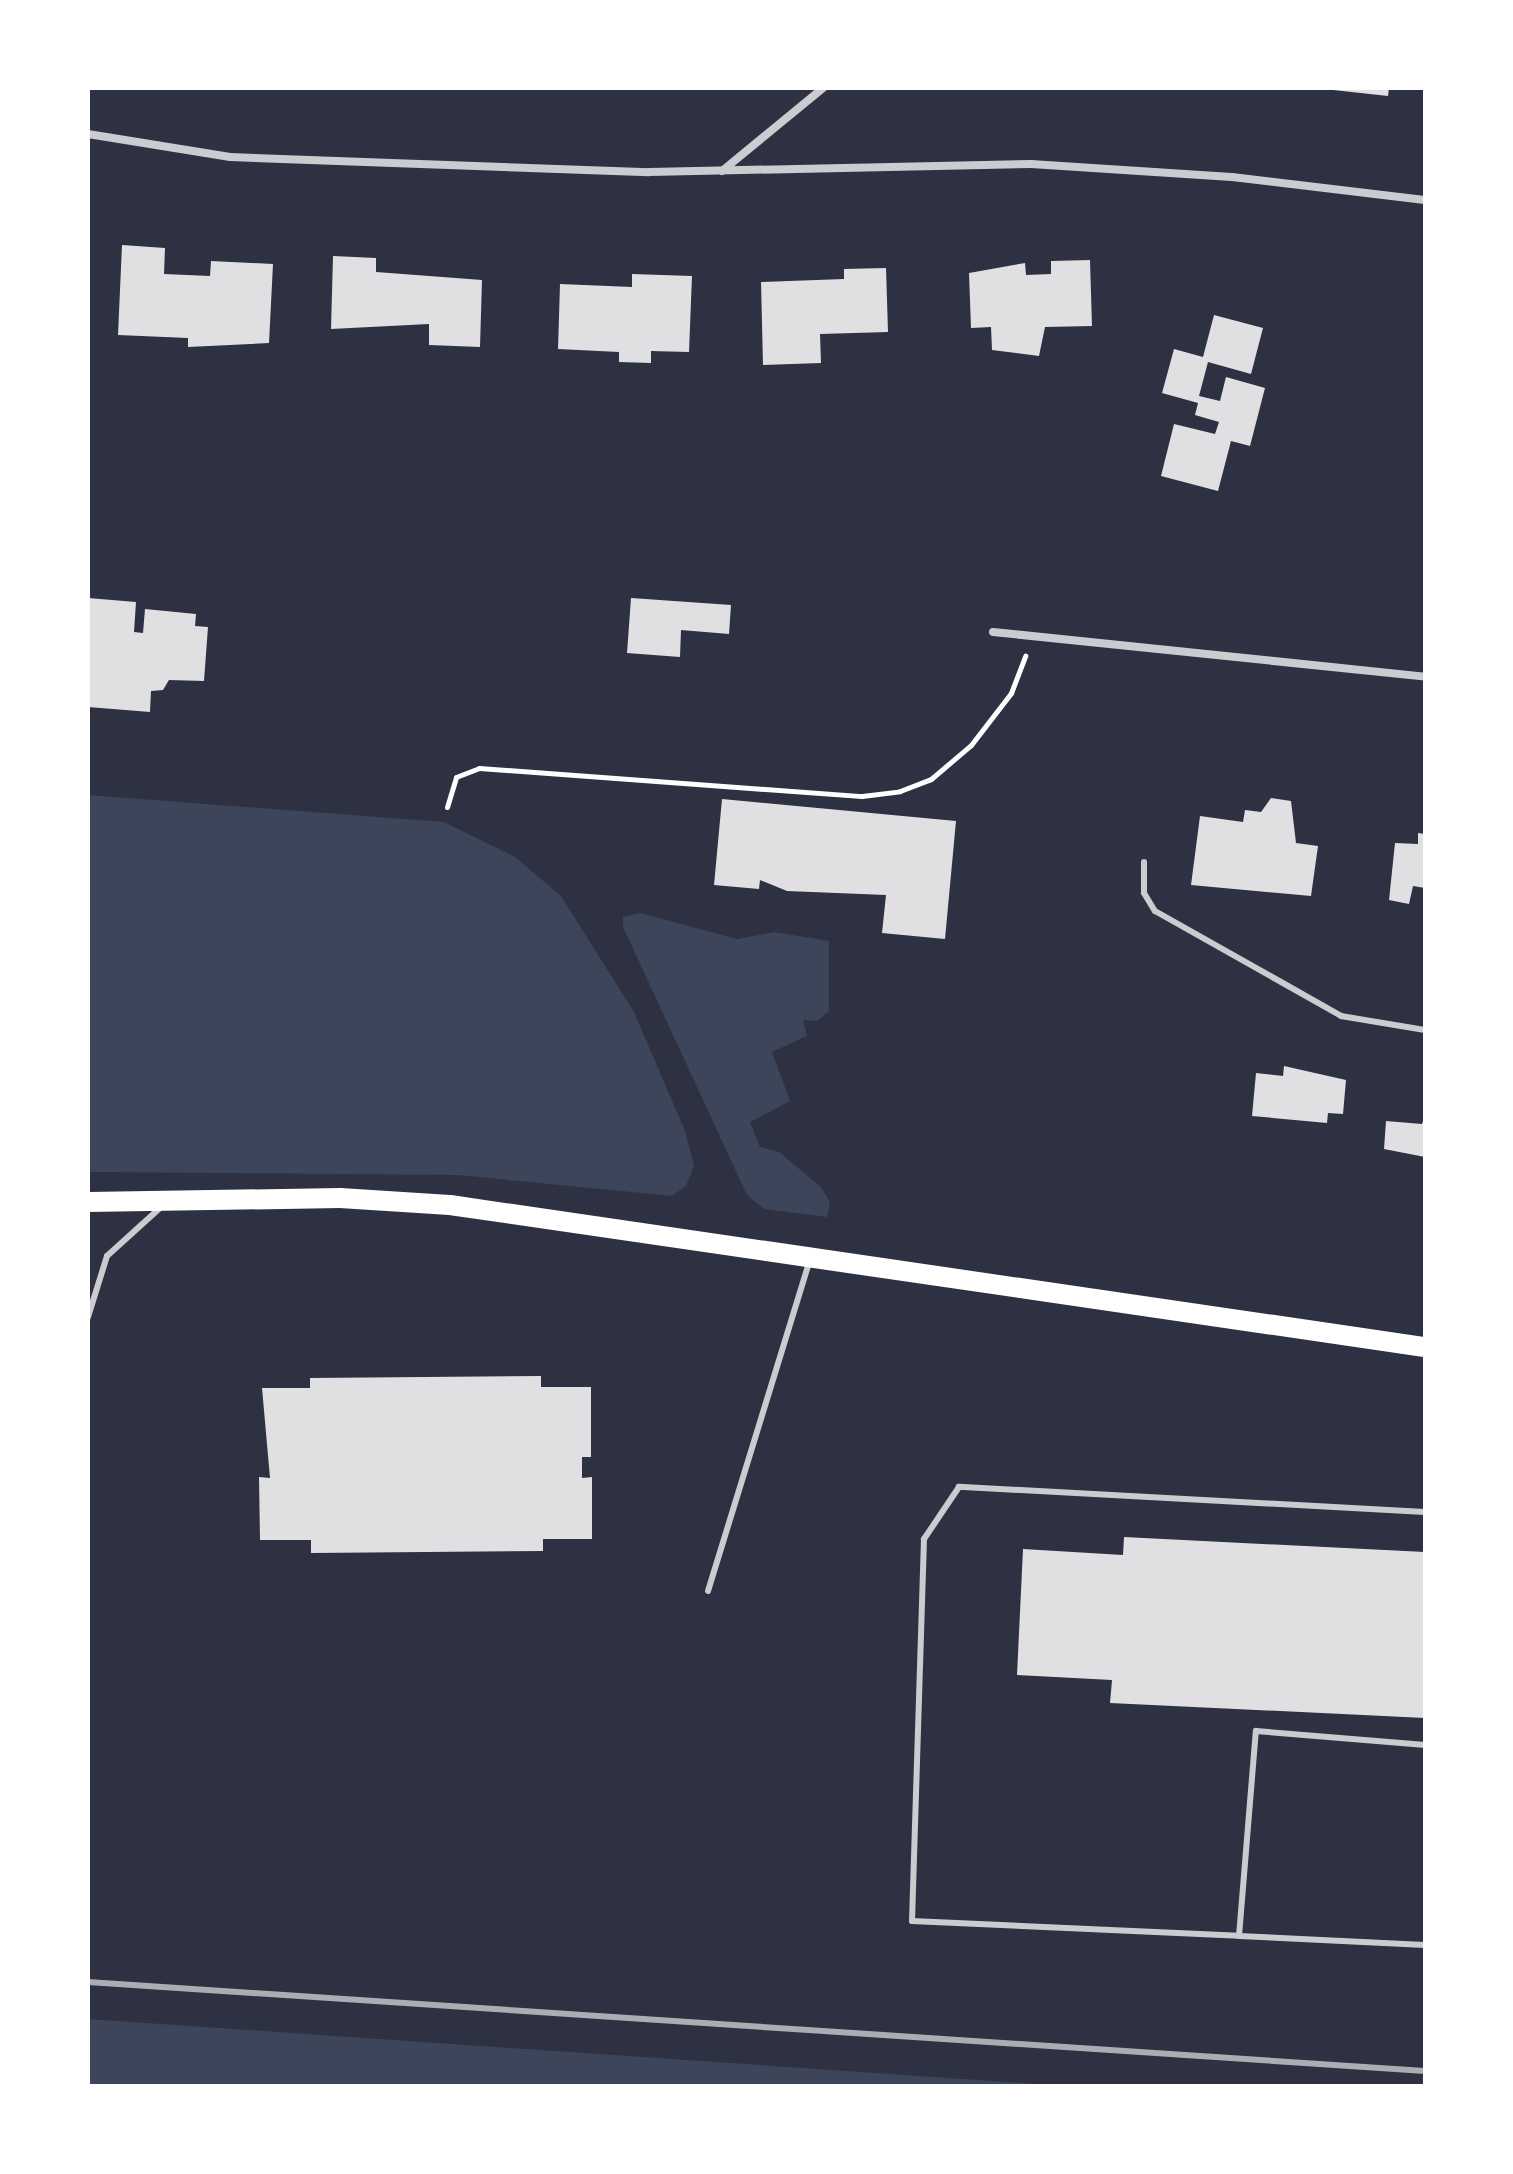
<!DOCTYPE html>
<html>
<head>
<meta charset="utf-8">
<style>
  body { margin:0 }
  #map { position:relative; width:1513px; height:2174px; overflow:hidden; background:#2d3142; font-family:"Space Grotesk",sans-serif }
  div>[style] { position:absolute }
  [style*='--x'] { left:calc(var(--x)*1px); top:calc(var(--y)*1px); width:calc(var(--w)*1px); rotate:calc(var(--a)*1deg) }
  .green>* { inset:0; background:#3c4559 }
  .building>* { inset:0; background:#e0e0e3 }
  .path>* { height:5px; margin:-2.5px; padding:0 2.5px; transform-origin:2.5px; border-radius:2.5px; background:#fff }
  .service>* { height:6px; margin:-3px; padding:0 3px; transform-origin:3px; border-radius:3px; background:#caccd0 }
  .minor>* { height:8px; margin:-4px; padding:0 4px; transform-origin:4px; border-radius:4px; background:#caccd0 }
  .primary>* { height:20px; margin:-10px; padding:0 10px; transform-origin:10px; border-radius:10px; background:#fff }
  .rail>* { height:6px; margin:-3px; padding:0 3px; transform-origin:3px; border-radius:3px; background:#abadb3 }
  span { translate:-50% -50%; white-space:nowrap; text-align:center; line-height:1.15; -webkit-text-stroke:6px #fff; paint-order:stroke }
  .frame { position:absolute; inset:0; border:90px solid #fff; pointer-events:none }
</style>
</head>
<body>
<div id="map">
  <div class="green">
    <i style="clip-path:polygon(88px 795px,444px 822px,515px 857px,561px 896px,634px 1012px,685px 1131px,694px 1166px,686px 1186px,672px 1196px,458px 1175px,88px 1172px)"></i>
    <i style="clip-path:polygon(640px 913px,737px 939px,774px 932px,829px 941px,829px 1011px,817px 1021px,803px 1020px,807px 1036px,772px 1052px,790px 1101px,750px 1122px,760px 1147px,779px 1152px,821px 1187px,830px 1202px,827px 1217px,764px 1209px,747px 1195px,623px 927px,623px 917px)"></i>
    <i style="clip-path:polygon(88px 2019px,1067px 2086px,88px 2086px)"></i>
  </div>
  <div class="building">
    <i style="clip-path:polygon(1315px 88px,1389px 88px,1388px 96px)"></i>
    <i style="clip-path:polygon(122px 245px,165px 248px,164px 274px,210px 276px,211px 261px,273px 264px,269px 343px,188px 347px,188px 338px,118px 335px)"></i>
    <i style="clip-path:polygon(333px 256px,376px 258px,376px 272px,482px 280px,480px 347px,429px 345px,429px 324px,331px 329px)"></i>
    <i style="clip-path:polygon(1090px 260px,1092px 326px,1045px 327px,1039px 356px,992px 350px,991px 327px,971px 328px,969px 273px,1025px 263px,1026px 275px,1051px 274px,1051px 261px)"></i>
    <i style="clip-path:polygon(886px 268px,888px 332px,820px 334px,821px 363px,763px 365px,761px 282px,844px 279px,844px 269px)"></i>
    <i style="clip-path:polygon(632px 274px,692px 276px,689px 352px,651px 351px,651px 363px,619px 362px,619px 352px,558px 349px,560px 284px,632px 287px)"></i>
    <i style="clip-path:polygon(1214px 315px,1263px 328px,1251px 374px,1208px 362px,1199px 396px,1220px 401px,1226px 377px,1265px 388px,1250px 446px,1231px 441px,1218px 491px,1161px 476px,1174px 424px,1215px 434px,1219px 422px,1195px 415px,1198px 403px,1162px 393px,1174px 349px,1203px 357px)"></i>
    <i style="clip-path:polygon(88px 598px,136px 602px,134px 632px,143px 633px,145px 609px,196px 614px,195px 626px,208px 627px,204px 681px,169px 680px,163px 690px,151px 691px,150px 712px,88px 707px)"></i>
    <i style="clip-path:polygon(631px 598px,731px 605px,729px 634px,681px 630px,680px 657px,627px 653px)"></i>
    <i style="clip-path:polygon(1271px 798px,1291px 801px,1296px 843px,1318px 846px,1311px 896px,1191px 885px,1200px 816px,1243px 822px,1245px 810px,1261px 812px)"></i>
    <i style="clip-path:polygon(722px 799px,956px 821px,945px 939px,882px 933px,886px 895px,787px 891px,760px 880px,759px 889px,714px 885px)"></i>
    <i style="clip-path:polygon(1418px 833px,1425px 834px,1425px 888px,1413px 886px,1409px 904px,1389px 900px,1395px 843px,1418px 844px)"></i>
    <i style="clip-path:polygon(1284px 1066px,1346px 1080px,1343px 1114px,1328px 1113px,1327px 1123px,1252px 1116px,1256px 1073px,1283px 1076px)"></i>
    <i style="clip-path:polygon(1425px 1115px,1425px 1157px,1384px 1149px,1386px 1121px,1422px 1124px)"></i>
    <i style="clip-path:polygon(541px 1376px,541px 1387px,591px 1387px,591px 1457px,582px 1457px,582px 1478px,592px 1477px,592px 1539px,543px 1539px,543px 1551px,311px 1553px,311px 1540px,260px 1540px,259px 1477px,270px 1478px,262px 1388px,310px 1388px,310px 1378px)"></i>
    <i style="clip-path:polygon(1124px 1537px,1425px 1552px,1425px 1718px,1110px 1703px,1112px 1680px,1017px 1675px,1023px 1549px,1123px 1555px)"></i>
  </div>
  <div class="path">
    <i style="--x:447;--y:807;--w:31;--a:-73"></i>
    <i style="--x:456;--y:777;--w:25;--a:-21"></i>
    <i style="--x:479;--y:768;--w:384;--a:4.2"></i>
    <i style="--x:862;--y:796;--w:38;--a:-7"></i>
    <i style="--x:900;--y:791;--w:33;--a:-21"></i>
    <i style="--x:931;--y:779;--w:52;--a:-40.4"></i>
    <i style="--x:971;--y:745;--w:66;--a:-52.4"></i>
    <i style="--x:1011;--y:693;--w:40;--a:-69"></i>
  </div>
  <div class="service">
    <i style="--x:1144;--y:862;--w:31;--a:90"></i>
    <i style="--x:1144;--y:893;--w:21;--a:59"></i>
    <i style="--x:1155;--y:911;--w:214;--a:29.4"></i>
    <i style="--x:1341;--y:1016;--w:85;--a:9.5"></i>
    <i style="--x:88;--y:1317;--w:64;--a:-72.7"></i>
    <i style="--x:107;--y:1256;--w:73;--a:-42.2"></i>
    <i style="--x:1425;--y:1512;--w:467;--a:-176.9"></i>
    <i style="--x:959;--y:1487;--w:63;--a:123.9"></i>
    <i style="--x:924;--y:1539;--w:382;--a:91.8"></i>
    <i style="--x:912;--y:1921;--w:327;--a:2.6"></i>
    <i style="--x:1239;--y:1936;--w:206;--a:-85.3"></i>
    <i style="--x:1256;--y:1731;--w:170;--a:4.7"></i>
    <i style="--x:708;--y:1591;--w:344;--a:-72.9"></i>
    <i style="--x:1239;--y:1936;--w:186;--a:2.8"></i>
  </div>
  <div class="minor">
    <i style="--x:88;--y:134;--w:144;--a:9.2"></i>
    <i style="--x:230;--y:157;--w:419;--a:2.1"></i>
    <i style="--x:649;--y:172;--w:382;--a:-1.2"></i>
    <i style="--x:1031;--y:164;--w:201;--a:3.7"></i>
    <i style="--x:1232;--y:177;--w:194;--a:6.8"></i>
    <i style="--x:722;--y:171;--w:131;--a:-39.4"></i>
    <i style="--x:993;--y:632;--w:434;--a:5.9"></i>
  </div>
  <div class="primary">
    <i style="--x:88;--y:1202;--w:252;--a:-0.9"></i>
    <i style="--x:340;--y:1198;--w:110;--a:3.6"></i>
    <i style="--x:450;--y:1205;--w:985;--a:8.29"></i>
  </div>
  <div class="rail">
    <i style="--x:88;--y:1982;--w:1340;--a:3.81"></i>
  </div>
  <div class="frame"></div>
</div>
</body>
</html>
